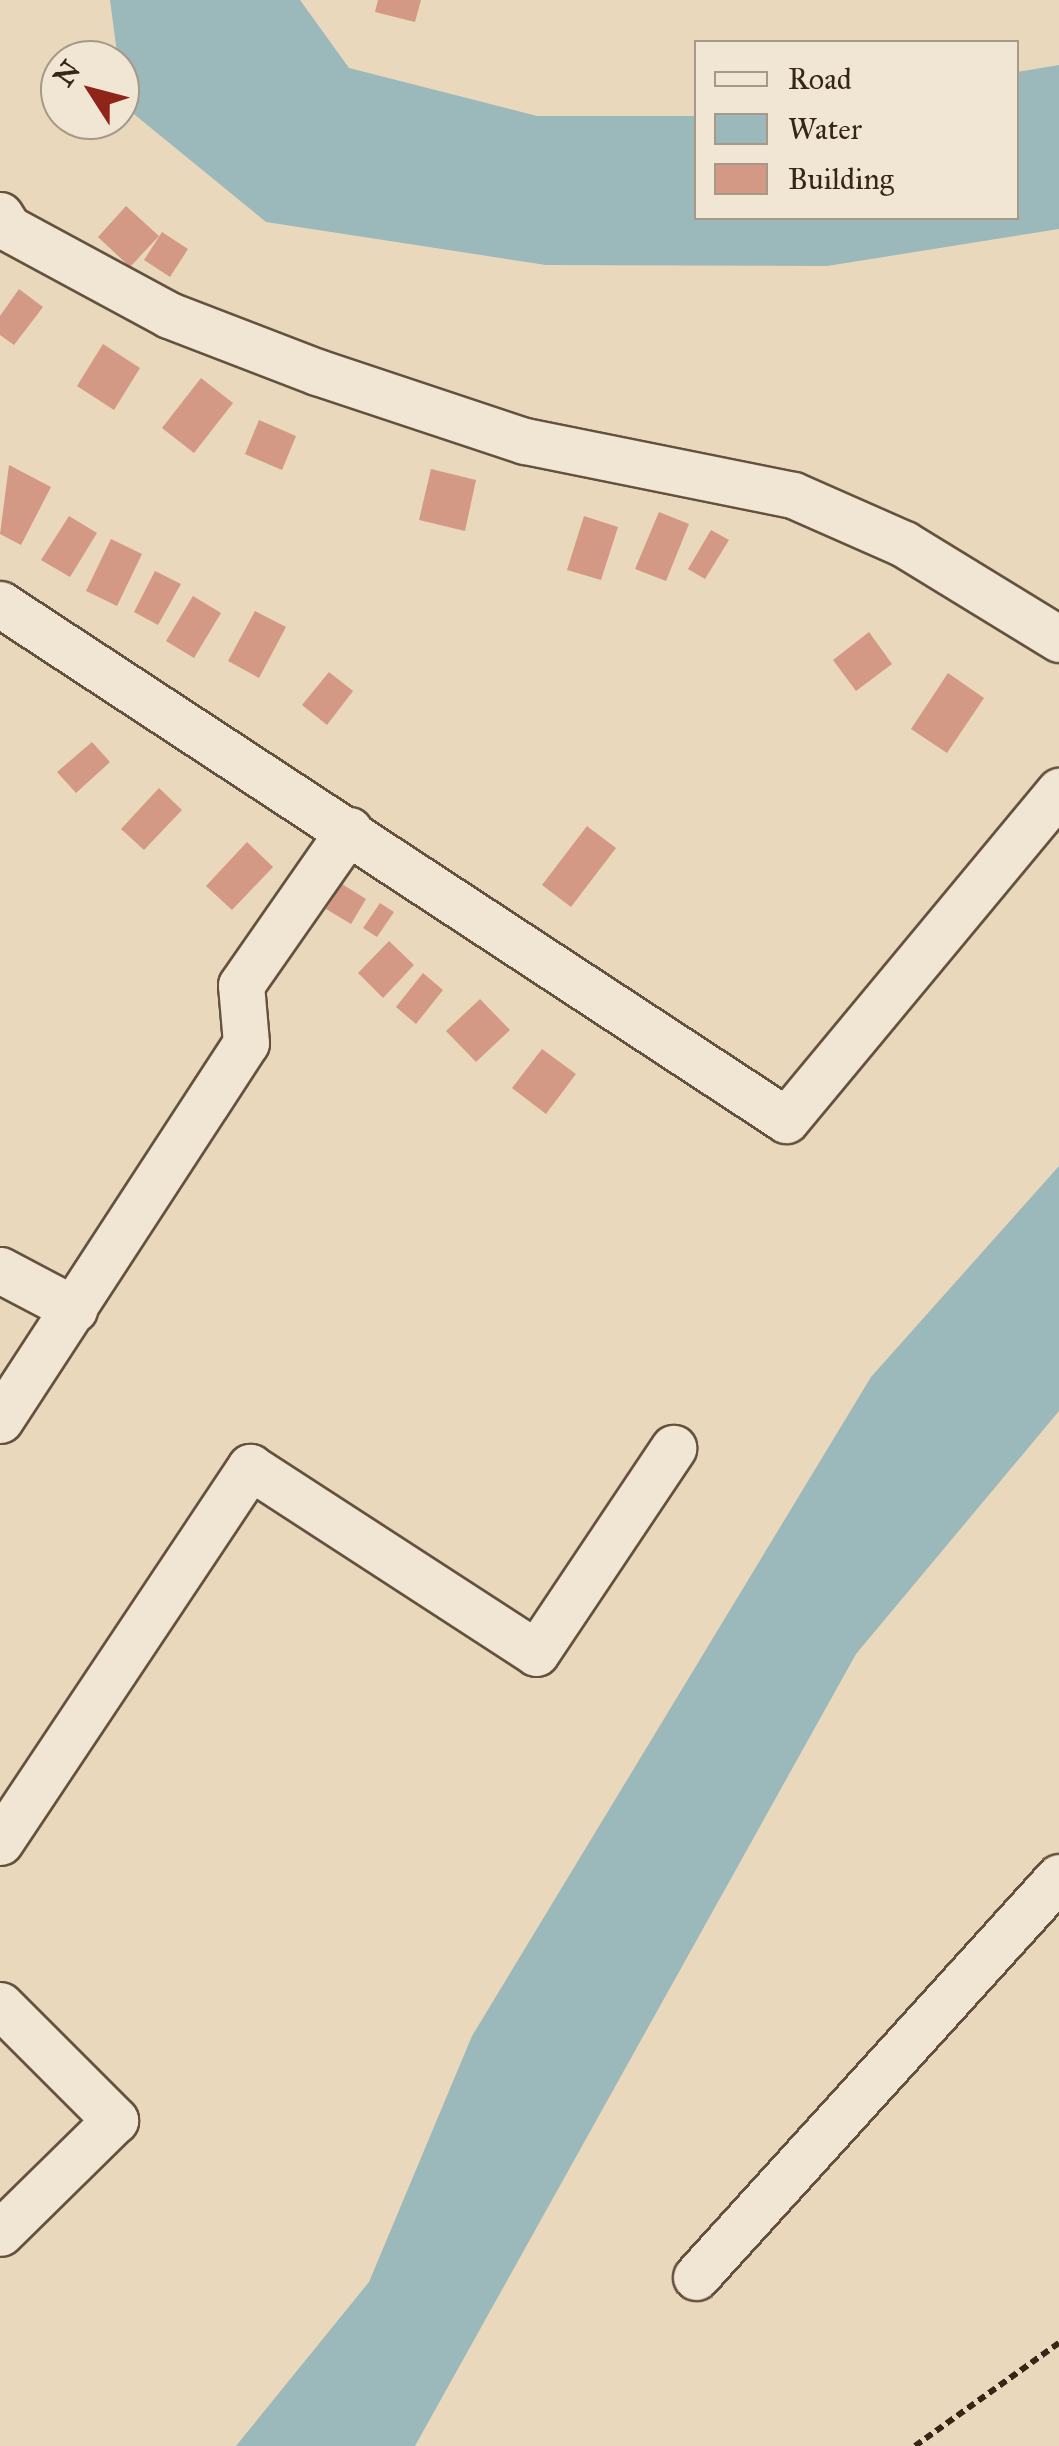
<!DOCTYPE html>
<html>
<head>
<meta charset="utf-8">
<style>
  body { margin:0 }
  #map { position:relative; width:1059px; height:2446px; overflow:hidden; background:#ead8bc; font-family:"IM FELL Great Primer",serif }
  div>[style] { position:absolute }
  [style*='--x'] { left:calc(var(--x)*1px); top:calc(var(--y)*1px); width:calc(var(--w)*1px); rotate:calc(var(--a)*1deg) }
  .water>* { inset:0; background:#9bb8ba }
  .building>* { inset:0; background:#d49985 }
  .path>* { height:6px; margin-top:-3px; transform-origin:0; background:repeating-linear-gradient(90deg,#372615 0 8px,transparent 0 13px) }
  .roads { filter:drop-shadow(2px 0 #64523f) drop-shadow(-2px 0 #64523f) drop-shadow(0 2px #64523f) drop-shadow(0 -2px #64523f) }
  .minor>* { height:45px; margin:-22.5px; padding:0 22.5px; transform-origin:22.5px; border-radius:22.5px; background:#f1e6d3 }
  span { translate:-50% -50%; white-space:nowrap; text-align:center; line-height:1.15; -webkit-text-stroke:10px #f1e6d3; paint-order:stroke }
  .legend { position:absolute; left:694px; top:40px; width:325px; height:180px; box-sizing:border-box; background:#f1e6d3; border:2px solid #a79987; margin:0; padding:12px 18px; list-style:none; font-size:30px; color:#372615 }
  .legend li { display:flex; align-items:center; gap:20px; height:50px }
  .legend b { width:50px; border:2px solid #a79987 }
  .north { position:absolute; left:40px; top:40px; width:100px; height:100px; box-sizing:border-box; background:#f1e6d3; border:2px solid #a79987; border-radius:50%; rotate:306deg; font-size:28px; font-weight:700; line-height:40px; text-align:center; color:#372615 }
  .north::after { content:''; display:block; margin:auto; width:35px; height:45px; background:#8f2418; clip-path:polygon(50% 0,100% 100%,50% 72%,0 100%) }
</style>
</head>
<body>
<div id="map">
  <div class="water">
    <i style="clip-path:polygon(110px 0,300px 0,349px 68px,537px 116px,696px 116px,696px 218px,1016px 218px,1017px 72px,1059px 65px,1059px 229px,827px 266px,546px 265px,266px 222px,124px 106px)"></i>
    <i style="clip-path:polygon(1059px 1166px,1059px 1411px,856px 1654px,415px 2446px,236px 2446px,369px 2282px,472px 2036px,871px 1377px)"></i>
  </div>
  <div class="building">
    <i style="clip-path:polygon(378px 0,421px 0,415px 22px,375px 12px)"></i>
    <i style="clip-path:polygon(126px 206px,159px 236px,130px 267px,98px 237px)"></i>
    <i style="clip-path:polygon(162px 232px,188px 249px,170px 277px,144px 260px)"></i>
    <i style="clip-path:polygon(19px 289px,43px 307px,14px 345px,0 335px,0 316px)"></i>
    <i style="clip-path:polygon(103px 344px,140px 368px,114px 410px,77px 386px)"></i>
    <i style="clip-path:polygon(201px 378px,233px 403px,194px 453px,162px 428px)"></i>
    <i style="clip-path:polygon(259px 420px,296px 436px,282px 470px,245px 454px)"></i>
    <i style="clip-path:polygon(9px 465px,51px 487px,21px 545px,0 534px)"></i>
    <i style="clip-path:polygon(431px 469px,476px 480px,465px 531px,419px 520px)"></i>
    <i style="clip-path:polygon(659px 512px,689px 524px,666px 581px,635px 569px)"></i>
    <i style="clip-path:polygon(69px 516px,97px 533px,70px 577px,41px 560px)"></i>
    <i style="clip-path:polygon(584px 516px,618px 527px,601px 580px,567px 570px)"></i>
    <i style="clip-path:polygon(711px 530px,729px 540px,705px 579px,688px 569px)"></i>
    <i style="clip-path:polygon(111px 539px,142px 554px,117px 606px,86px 591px)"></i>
    <i style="clip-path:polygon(155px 571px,181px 584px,158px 625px,134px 612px)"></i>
    <i style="clip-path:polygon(193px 596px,221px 613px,194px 658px,166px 641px)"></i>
    <i style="clip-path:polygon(255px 611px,286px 627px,259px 678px,228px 661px)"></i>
    <i style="clip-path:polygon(869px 632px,892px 664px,856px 691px,833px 660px)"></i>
    <i style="clip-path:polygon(329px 672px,353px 691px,327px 725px,302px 705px)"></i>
    <i style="clip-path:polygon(948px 673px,984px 698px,947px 753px,911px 729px)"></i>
    <i style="clip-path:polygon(92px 742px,110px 762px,76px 793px,57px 772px)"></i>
    <i style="clip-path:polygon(159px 788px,182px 810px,144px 850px,121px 829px)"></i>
    <i style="clip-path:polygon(587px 826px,616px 848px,571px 907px,542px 885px)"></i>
    <i style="clip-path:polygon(247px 842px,273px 867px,232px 910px,206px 886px)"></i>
    <i style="clip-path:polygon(342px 884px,366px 899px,351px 924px,326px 909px)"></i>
    <i style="clip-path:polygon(380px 903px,394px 912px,377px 937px,363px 928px)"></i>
    <i style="clip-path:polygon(389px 941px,414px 965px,383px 998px,358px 973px)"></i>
    <i style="clip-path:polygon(423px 973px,443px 990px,416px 1024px,396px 1007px)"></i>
    <i style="clip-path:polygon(480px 999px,510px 1030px,476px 1062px,446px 1031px)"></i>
    <i style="clip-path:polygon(542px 1049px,576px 1074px,546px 1114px,512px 1088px)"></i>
  </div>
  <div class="path">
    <i style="--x:915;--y:2446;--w:177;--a:-35.6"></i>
  </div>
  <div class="roads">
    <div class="minor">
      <i style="--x:0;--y:215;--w:15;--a:58"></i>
      <i style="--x:8;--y:228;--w:183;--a:28.4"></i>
      <i style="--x:169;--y:315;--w:159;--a:21.1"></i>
      <i style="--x:317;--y:372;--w:219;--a:18.4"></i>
      <i style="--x:525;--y:441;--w:273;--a:11.4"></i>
      <i style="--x:793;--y:495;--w:121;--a:23.8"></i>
      <i style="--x:904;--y:544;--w:182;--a:31.5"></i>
      <i style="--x:0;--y:604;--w:940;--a:33.28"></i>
      <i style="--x:786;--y:1120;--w:428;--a:-50.3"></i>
      <i style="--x:0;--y:1270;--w:84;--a:27.8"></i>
      <i style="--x:0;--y:1420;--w:450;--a:-56.9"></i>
      <i style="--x:246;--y:1043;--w:58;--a:-94.9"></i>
      <i style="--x:241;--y:985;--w:189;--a:-55.1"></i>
      <i style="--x:0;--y:1842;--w:451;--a:-56.3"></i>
      <i style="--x:250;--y:1467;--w:341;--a:33"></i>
      <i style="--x:536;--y:1653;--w:247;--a:-56.2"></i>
      <i style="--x:0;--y:2005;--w:163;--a:45"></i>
      <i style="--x:115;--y:2120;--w:161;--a:135.5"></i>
      <i style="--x:696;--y:2277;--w:540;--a:-47.78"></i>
    </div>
  </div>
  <ul class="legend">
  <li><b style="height:12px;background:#f1e6d3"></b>Road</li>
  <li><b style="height:28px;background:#9bb8ba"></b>Water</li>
  <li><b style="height:28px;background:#d49985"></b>Building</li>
  </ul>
  <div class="north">N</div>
</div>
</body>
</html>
